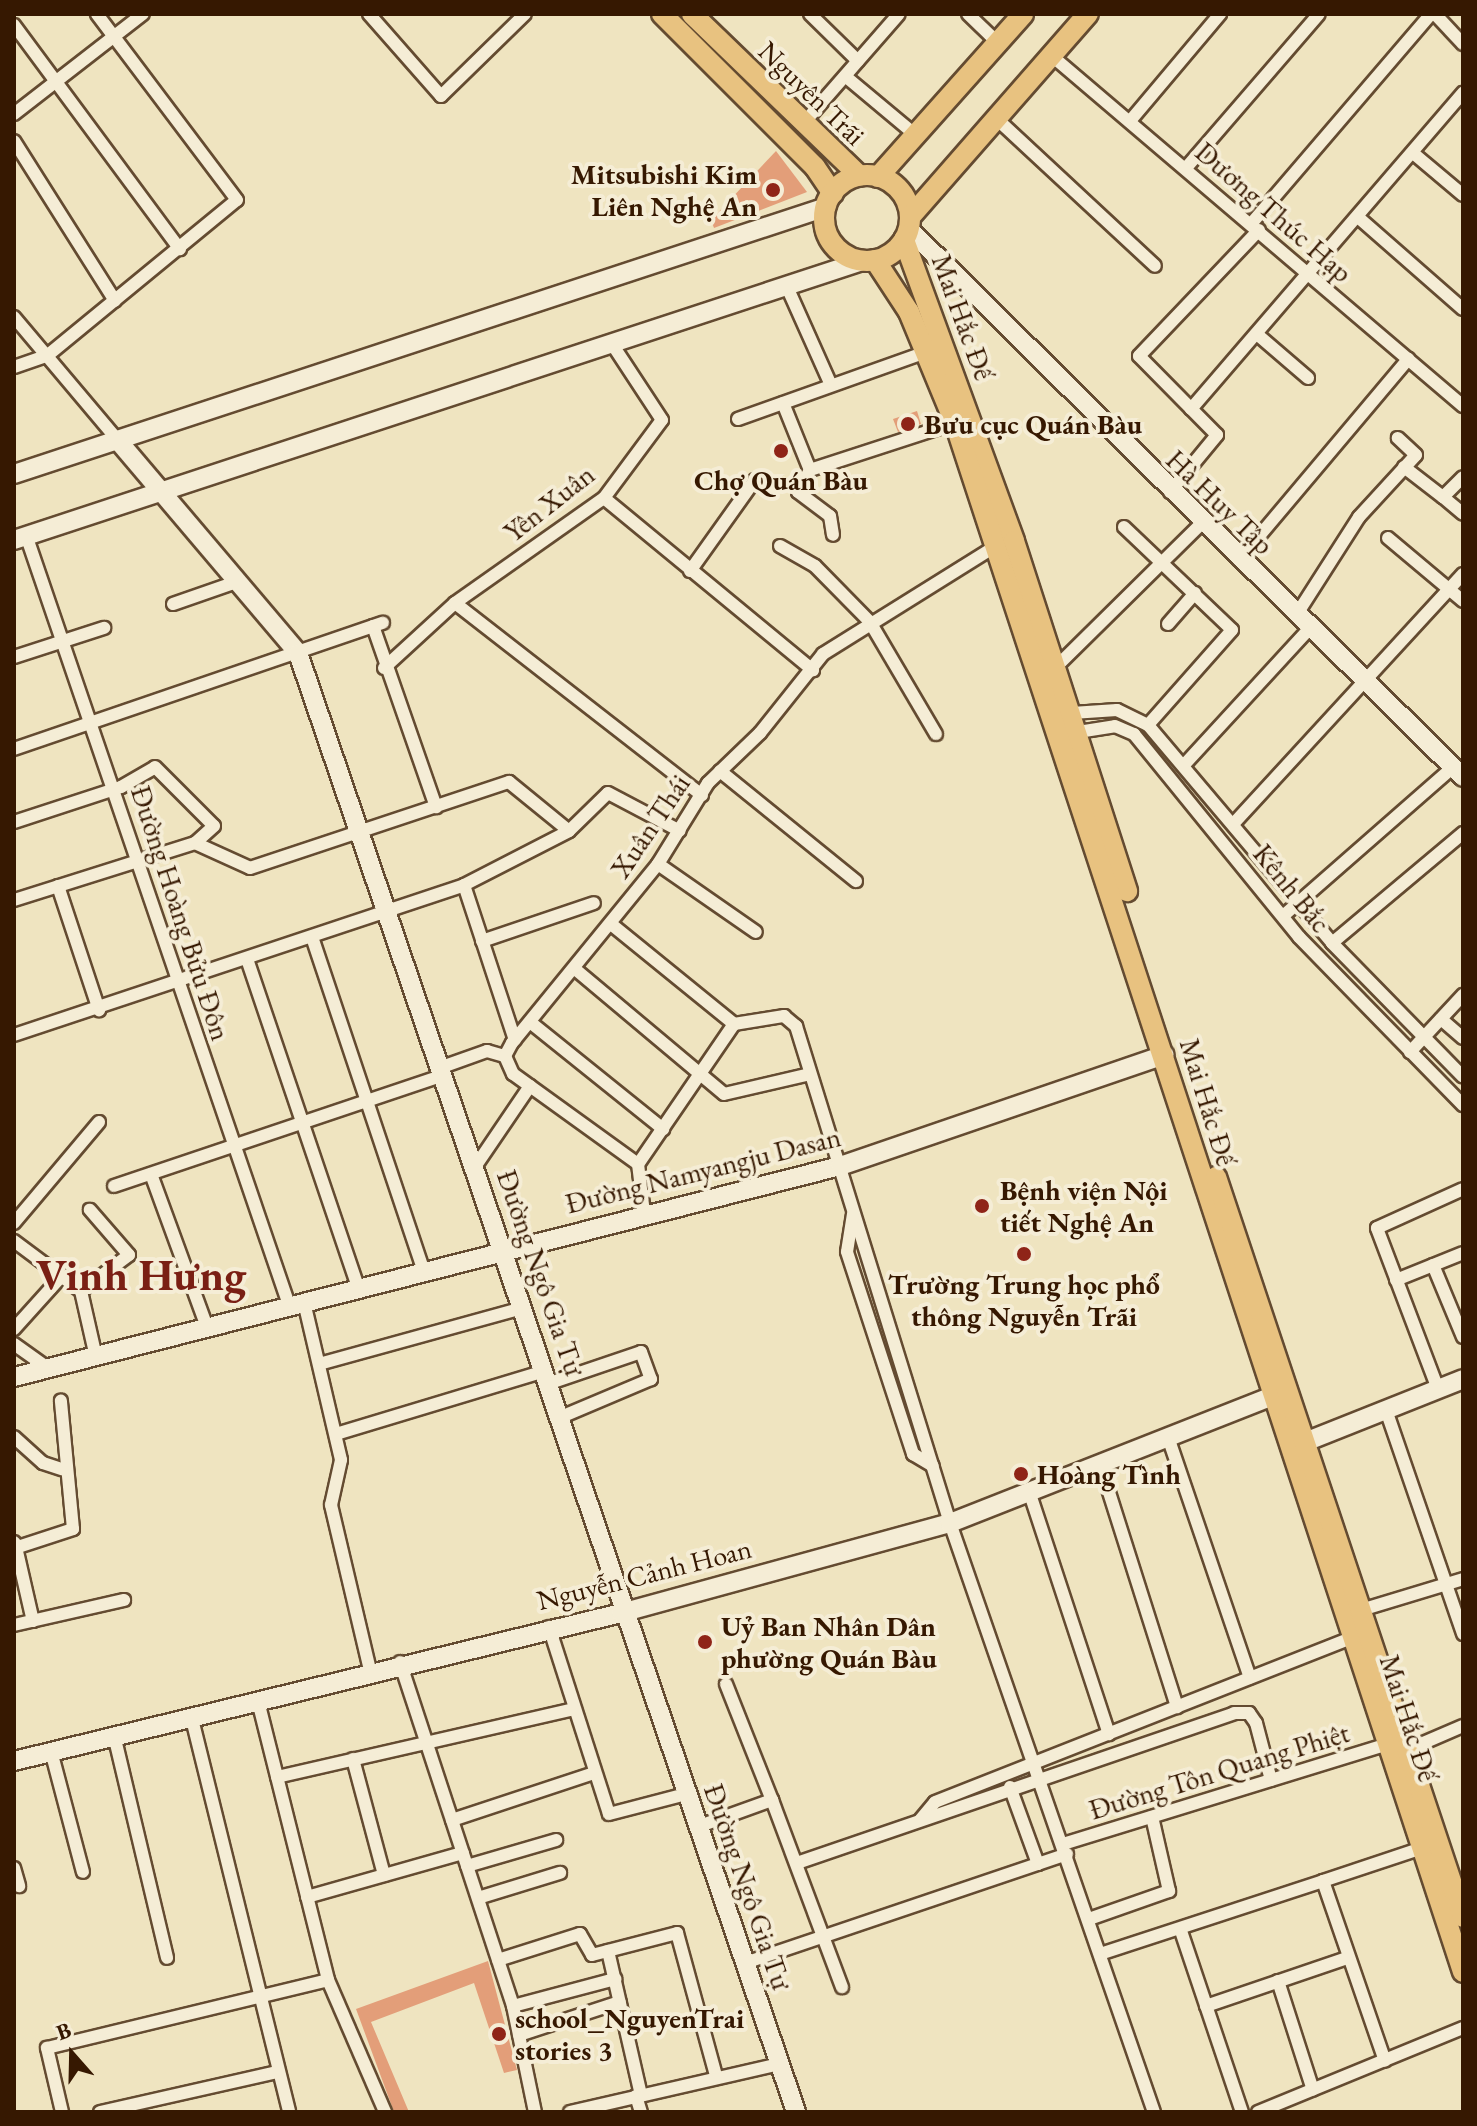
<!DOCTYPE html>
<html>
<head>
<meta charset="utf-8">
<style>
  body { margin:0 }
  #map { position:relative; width:1477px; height:2126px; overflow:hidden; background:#efe4c0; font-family:"EB Garamond",serif }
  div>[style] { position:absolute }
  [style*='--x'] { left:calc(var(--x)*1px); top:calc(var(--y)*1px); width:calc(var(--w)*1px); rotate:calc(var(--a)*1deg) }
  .building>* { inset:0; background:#e39e79 }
  .roads { filter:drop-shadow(2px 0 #644b31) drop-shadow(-2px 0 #644b31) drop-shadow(0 2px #644b31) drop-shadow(0 -2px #644b31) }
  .street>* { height:12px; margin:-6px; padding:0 6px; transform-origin:6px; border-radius:6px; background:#f5edd6 }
  .secondary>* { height:18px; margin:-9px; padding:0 9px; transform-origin:9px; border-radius:9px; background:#f5edd6 }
  .primary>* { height:20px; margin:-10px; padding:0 10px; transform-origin:10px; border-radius:10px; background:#e8c280 }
  .primary>.ring { margin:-10px; padding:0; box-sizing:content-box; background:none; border:20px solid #e8c280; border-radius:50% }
  .dots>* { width:22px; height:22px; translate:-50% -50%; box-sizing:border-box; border:4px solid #f5edd6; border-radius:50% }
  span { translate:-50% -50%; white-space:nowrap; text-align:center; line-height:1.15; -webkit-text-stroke:8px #f5edd6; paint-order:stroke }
  .street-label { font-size:28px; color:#361801 }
  .poi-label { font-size:28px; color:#361801; font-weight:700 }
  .right { translate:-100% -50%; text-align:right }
  .left { translate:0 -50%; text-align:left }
  .town-label { font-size:44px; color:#7a1f14; font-weight:700 }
  .frame { position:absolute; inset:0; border:16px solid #361801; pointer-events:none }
  .north { position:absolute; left:32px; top:2014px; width:80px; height:80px; -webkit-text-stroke:6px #f5edd6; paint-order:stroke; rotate:340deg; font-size:22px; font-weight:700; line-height:32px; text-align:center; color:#361801 }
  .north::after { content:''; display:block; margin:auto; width:28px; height:36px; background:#361801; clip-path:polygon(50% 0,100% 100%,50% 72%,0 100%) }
</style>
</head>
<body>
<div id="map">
  <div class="building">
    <i style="clip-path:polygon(776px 151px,807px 192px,714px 228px,711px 220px)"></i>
    <i style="clip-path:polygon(917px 411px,921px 424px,898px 432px,893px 419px)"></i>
    <i style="clip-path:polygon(488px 1961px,517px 2070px,504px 2073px,474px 1983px,371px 2022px,409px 2112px,394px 2112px,356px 2009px)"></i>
  </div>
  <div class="roads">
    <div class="street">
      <i style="--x:369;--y:14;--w:109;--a:48.7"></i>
      <i style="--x:441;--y:96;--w:117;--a:-44.3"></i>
      <i style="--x:810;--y:14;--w:67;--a:44.4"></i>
      <i style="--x:968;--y:14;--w:42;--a:44"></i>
      <i style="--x:1435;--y:14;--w:41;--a:47"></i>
      <i style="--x:14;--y:25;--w:279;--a:53.5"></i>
      <i style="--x:1052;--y:56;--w:540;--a:40.42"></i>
      <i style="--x:845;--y:76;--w:95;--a:39.9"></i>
      <i style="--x:14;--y:114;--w:163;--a:-37.8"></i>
      <i style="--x:998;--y:120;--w:214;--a:42.9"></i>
      <i style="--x:1130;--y:121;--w:140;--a:-49.9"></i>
      <i style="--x:802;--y:125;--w:147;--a:-48.9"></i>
      <i style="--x:14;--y:141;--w:189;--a:57.7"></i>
      <i style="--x:1413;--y:153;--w:65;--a:40"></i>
      <i style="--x:1186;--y:168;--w:203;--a:-49.2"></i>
      <i style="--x:1359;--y:218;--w:138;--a:41.2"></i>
      <i style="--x:1251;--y:224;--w:277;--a:-49.4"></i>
      <i style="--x:788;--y:289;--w:105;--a:65.9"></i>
      <i style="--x:14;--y:317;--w:165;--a:49.9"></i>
      <i style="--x:1258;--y:335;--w:66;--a:40.7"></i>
      <i style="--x:14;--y:367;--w:36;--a:-19"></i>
      <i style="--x:48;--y:355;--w:244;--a:-39.4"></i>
      <i style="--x:237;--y:200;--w:233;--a:-127"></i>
      <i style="--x:783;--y:403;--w:72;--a:68.1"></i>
      <i style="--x:810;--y:470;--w:152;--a:-18"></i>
      <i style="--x:1191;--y:409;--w:417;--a:-49.3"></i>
      <i style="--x:738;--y:419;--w:200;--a:-19.6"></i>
      <i style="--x:1404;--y:467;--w:49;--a:37.6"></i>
      <i style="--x:1443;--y:497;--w:28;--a:-45"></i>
      <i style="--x:810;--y:470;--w:25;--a:119"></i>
      <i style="--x:798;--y:492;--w:40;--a:37"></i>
      <i style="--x:830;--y:516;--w:19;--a:81"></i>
      <i style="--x:1170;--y:492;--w:74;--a:-50.5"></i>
      <i style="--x:1217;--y:435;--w:111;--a:-134.6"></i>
      <i style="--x:1139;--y:356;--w:174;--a:-46.4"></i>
      <i style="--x:1443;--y:497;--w:26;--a:40"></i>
      <i style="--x:604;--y:498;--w:271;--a:39.5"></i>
      <i style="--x:1124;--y:527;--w:149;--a:43.6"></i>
      <i style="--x:1232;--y:630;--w:127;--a:131.5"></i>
      <i style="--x:26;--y:535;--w:814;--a:71.14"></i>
      <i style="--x:1388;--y:538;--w:98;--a:40"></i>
      <i style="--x:780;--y:546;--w:40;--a:29.7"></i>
      <i style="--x:815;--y:566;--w:78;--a:45.5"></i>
      <i style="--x:870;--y:622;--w:130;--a:59.5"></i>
      <i style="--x:1239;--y:560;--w:263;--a:-49.9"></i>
      <i style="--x:690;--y:571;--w:112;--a:-54.5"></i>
      <i style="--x:455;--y:603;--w:313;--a:37.9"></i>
      <i style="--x:173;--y:604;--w:70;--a:-19.2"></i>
      <i style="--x:1297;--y:614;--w:115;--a:-57.4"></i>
      <i style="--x:1359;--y:517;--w:84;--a:-47.4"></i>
      <i style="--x:1416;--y:455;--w:25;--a:-137"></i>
      <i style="--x:1168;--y:624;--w:41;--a:-48.9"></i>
      <i style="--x:373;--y:626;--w:192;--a:70.8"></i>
      <i style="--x:14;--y:657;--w:95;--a:-17.9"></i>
      <i style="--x:1056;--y:667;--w:205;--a:-44.6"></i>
      <i style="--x:384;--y:668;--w:96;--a:-42.5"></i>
      <i style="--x:455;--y:603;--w:182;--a:-35.2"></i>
      <i style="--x:604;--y:498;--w:97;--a:-53.4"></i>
      <i style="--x:662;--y:420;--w:87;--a:-123.3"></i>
      <i style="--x:1072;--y:713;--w:45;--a:-3.8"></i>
      <i style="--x:1117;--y:710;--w:34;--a:26"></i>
      <i style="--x:1148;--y:725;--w:285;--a:49.8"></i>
      <i style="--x:1332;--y:943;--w:187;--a:45.6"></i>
      <i style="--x:1078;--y:732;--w:37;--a:-9"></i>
      <i style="--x:1115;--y:726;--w:21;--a:23"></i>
      <i style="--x:1134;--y:734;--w:262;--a:50.9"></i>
      <i style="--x:1299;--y:937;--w:235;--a:45.7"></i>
      <i style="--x:14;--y:749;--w:390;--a:-18.9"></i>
      <i style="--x:1184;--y:765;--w:186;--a:-47.4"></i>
      <i style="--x:720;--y:771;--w:175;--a:39"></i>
      <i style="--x:14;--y:822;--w:113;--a:-18.1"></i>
      <i style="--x:121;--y:787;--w:39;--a:-30"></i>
      <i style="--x:155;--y:767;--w:83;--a:45"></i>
      <i style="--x:214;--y:826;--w:25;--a:138"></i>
      <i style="--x:195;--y:843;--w:190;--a:162.5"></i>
      <i style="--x:1235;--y:822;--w:337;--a:-47.4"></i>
      <i style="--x:195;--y:843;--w:60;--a:24.4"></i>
      <i style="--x:250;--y:868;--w:273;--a:-18.4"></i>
      <i style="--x:509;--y:782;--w:77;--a:39.2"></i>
      <i style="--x:658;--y:864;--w:119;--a:34.8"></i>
      <i style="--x:464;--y:885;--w:163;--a:71.8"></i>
      <i style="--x:58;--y:886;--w:131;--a:71.7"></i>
      <i style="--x:1283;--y:916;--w:226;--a:-41.2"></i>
      <i style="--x:611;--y:924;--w:159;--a:39.1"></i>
      <i style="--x:734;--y:1024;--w:170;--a:124.4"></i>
      <i style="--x:638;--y:1164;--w:49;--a:83"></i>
      <i style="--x:312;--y:937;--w:350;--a:71.5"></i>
      <i style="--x:482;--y:941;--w:118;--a:-18.7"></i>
      <i style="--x:1332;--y:943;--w:171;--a:-40"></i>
      <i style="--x:247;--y:959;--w:345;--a:71.3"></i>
      <i style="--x:575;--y:969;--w:194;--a:40"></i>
      <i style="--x:724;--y:1094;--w:88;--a:-13.1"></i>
      <i style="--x:1441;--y:1019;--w:29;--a:41"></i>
      <i style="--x:530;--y:1022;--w:171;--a:38.8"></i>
      <i style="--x:734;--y:1024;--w:51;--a:-9.1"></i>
      <i style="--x:784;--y:1016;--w:16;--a:40"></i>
      <i style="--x:796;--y:1026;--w:520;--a:72.78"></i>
      <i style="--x:950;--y:1523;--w:623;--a:70.9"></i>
      <i style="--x:14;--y:1035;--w:474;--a:-18.4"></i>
      <i style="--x:464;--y:885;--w:118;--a:-27.2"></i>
      <i style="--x:569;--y:831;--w:54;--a:-44.3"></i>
      <i style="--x:608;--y:793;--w:81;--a:27.8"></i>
      <i style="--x:1410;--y:1052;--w:78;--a:-47.1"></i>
      <i style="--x:442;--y:1067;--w:48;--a:-19.6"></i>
      <i style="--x:487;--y:1051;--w:19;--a:16"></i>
      <i style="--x:638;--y:1164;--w:154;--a:-144.2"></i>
      <i style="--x:513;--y:1074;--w:20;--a:-114"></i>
      <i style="--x:505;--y:1056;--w:15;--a:-62"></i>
      <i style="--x:512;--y:1043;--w:231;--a:-50.8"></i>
      <i style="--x:658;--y:864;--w:95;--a:-58.3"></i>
      <i style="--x:708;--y:783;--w:72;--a:-43.9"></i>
      <i style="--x:760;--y:733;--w:101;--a:-51.4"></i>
      <i style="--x:823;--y:654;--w:204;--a:-32"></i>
      <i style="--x:475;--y:1167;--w:98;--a:-55.8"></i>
      <i style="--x:151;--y:1174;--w:163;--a:69.9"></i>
      <i style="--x:114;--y:1186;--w:348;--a:-18.6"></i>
      <i style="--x:853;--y:1214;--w:38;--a:99"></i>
      <i style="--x:847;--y:1252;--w:213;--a:71.9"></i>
      <i style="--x:913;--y:1454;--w:23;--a:31"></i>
      <i style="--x:14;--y:1223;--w:132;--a:-49.9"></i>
      <i style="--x:14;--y:1241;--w:84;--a:36.7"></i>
      <i style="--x:81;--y:1291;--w:60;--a:-36.9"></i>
      <i style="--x:129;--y:1255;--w:60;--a:-130.9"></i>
      <i style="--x:1433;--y:1265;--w:78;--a:67.4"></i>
      <i style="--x:1396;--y:1280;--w:72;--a:-21.9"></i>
      <i style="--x:81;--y:1291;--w:68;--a:77.2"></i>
      <i style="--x:304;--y:1302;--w:162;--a:76.8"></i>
      <i style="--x:341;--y:1460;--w:46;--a:102.5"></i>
      <i style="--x:331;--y:1505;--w:170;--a:76.7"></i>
      <i style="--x:14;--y:1329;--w:69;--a:-48"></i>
      <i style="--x:14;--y:1344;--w:43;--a:35.5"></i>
      <i style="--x:319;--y:1364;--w:212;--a:-15.4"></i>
      <i style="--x:550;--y:1383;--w:96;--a:-18.8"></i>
      <i style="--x:641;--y:1352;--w:29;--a:70"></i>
      <i style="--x:651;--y:1379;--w:98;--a:157.1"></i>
      <i style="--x:1438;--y:1389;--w:172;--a:-110.8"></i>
      <i style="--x:1377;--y:1228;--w:94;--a:-24.4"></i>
      <i style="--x:1386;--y:1410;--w:237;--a:71"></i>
      <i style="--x:336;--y:1434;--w:218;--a:-16.8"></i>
      <i style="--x:14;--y:1437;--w:39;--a:42"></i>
      <i style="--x:43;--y:1463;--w:20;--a:18"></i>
      <i style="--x:1169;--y:1440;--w:251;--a:71.2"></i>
      <i style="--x:1101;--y:1467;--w:252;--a:72.4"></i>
      <i style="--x:1029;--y:1491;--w:256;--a:71.8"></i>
      <i style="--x:14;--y:1542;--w:6;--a:51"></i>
      <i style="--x:18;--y:1547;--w:58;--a:-18.1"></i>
      <i style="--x:73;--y:1529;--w:129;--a:-95.4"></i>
      <i style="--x:16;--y:1547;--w:76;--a:77.1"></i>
      <i style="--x:1361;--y:1610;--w:107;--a:-16.9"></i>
      <i style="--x:14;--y:1625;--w:113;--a:-12.8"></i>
      <i style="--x:549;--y:1627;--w:196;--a:72.2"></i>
      <i style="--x:609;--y:1814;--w:80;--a:-14.6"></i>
      <i style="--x:400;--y:1662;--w:362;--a:71.8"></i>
      <i style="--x:513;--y:2006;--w:108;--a:78.3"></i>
      <i style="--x:726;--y:1684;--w:125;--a:68.4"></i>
      <i style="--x:258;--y:1701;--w:288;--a:75.9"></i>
      <i style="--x:328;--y:1980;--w:144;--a:66.6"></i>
      <i style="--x:191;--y:1715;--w:409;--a:76.1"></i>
      <i style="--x:114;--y:1735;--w:229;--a:76.6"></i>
      <i style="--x:1407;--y:1750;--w:61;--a:-23.2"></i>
      <i style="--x:51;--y:1751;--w:125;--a:75.2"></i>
      <i style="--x:353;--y:1759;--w:120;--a:75"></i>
      <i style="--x:277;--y:1777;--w:301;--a:-12.9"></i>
      <i style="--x:1010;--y:1787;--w:82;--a:70"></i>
      <i style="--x:452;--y:1820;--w:150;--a:-18.3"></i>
      <i style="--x:920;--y:1820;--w:23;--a:-50"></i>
      <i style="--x:935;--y:1802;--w:449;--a:-21.5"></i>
      <i style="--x:697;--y:1827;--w:80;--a:-19.8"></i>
      <i style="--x:772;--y:1800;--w:200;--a:69.5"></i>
      <i style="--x:1063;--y:1844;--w:340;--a:-17.1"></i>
      <i style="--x:797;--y:1863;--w:462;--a:-18.9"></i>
      <i style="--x:1234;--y:1713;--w:15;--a:0"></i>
      <i style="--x:1249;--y:1713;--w:12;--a:55"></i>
      <i style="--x:1256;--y:1723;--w:59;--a:75.3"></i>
      <i style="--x:467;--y:1866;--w:93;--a:-16.3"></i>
      <i style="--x:14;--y:1868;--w:19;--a:74"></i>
      <i style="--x:1323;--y:1881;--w:104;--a:-18.4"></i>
      <i style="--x:307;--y:1897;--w:162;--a:-15.8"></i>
      <i style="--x:478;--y:1898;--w:86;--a:-17"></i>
      <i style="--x:1089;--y:1919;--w:85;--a:-19.3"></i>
      <i style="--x:1169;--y:1891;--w:76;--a:-102.9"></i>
      <i style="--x:1181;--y:1931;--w:191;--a:71.4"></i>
      <i style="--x:608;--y:1951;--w:148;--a:77.1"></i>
      <i style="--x:1100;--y:1954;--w:235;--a:-18.1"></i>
      <i style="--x:1323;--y:1881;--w:190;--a:71"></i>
      <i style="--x:498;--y:1960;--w:86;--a:-17.6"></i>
      <i style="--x:580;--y:1934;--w:24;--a:60"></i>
      <i style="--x:592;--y:1955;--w:88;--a:-14.5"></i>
      <i style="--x:677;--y:1933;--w:148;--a:74.7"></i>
      <i style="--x:745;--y:1963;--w:340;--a:-18.7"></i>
      <i style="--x:1278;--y:1981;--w:114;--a:72.2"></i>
      <i style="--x:513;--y:2006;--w:106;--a:-14.8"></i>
      <i style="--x:1206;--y:2006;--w:149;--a:-18.8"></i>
      <i style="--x:519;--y:2035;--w:106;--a:-18.1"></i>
      <i style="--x:636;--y:2096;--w:17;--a:73"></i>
      <i style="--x:62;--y:2112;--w:66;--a:-103.2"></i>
      <i style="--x:47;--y:2048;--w:289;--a:-13.6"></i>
      <i style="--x:100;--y:2112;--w:181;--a:-12.7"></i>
      <i style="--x:570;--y:2112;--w:214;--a:-12.9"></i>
      <i style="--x:1258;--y:2112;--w:222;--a:-22.3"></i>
    </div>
    <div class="secondary">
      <i style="--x:909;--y:229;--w:779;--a:44.69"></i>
      <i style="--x:120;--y:443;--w:275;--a:49.7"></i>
      <i style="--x:298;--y:653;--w:1542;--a:71.15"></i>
      <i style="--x:14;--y:474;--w:855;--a:-18.2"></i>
      <i style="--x:14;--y:540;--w:893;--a:-18.21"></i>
      <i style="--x:14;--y:1377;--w:853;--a:-14.33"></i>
      <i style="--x:840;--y:1166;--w:343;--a:-18.9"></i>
      <i style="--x:1305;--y:1442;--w:170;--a:-21.7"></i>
      <i style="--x:14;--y:1761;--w:625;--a:-13.7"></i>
      <i style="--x:621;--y:1613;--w:341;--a:-15.3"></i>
      <i style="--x:950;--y:1523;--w:347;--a:-21.5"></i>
    </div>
    <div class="primary">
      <i style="--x:662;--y:14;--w:216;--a:45"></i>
      <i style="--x:815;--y:167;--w:32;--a:56"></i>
      <i style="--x:692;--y:14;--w:233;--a:44"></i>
      <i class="ring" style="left:824px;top:175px;width:66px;height:66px"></i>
      <i style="--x:878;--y:177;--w:218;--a:-48.3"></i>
      <i style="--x:910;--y:217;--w:270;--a:-48.8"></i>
      <i style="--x:904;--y:240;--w:320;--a:69.9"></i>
      <i style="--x:1014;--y:541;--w:368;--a:72.1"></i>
      <i style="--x:875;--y:260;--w:62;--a:56.8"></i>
      <i style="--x:909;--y:312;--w:120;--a:67.5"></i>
      <i style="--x:955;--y:423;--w:1630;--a:71.84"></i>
      <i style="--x:1216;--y:1177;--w:780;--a:71.54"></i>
    </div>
  </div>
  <div class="dots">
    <i style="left:773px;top:190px;background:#8f2418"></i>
    <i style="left:908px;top:424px;background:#8f2418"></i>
    <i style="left:781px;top:451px;background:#8f2418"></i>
    <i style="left:982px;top:1206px;background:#8f2418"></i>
    <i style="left:1024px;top:1254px;background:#8f2418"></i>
    <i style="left:1021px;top:1474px;background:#8f2418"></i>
    <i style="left:705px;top:1642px;background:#8f2418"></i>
    <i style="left:499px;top:2034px;background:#8f2418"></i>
  </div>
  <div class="street-label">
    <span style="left:812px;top:93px;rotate:44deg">Nguyên Trãi</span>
    <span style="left:1274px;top:212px;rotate:41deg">Dương Thúc Hạp</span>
    <span style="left:963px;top:317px;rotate:70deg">Mai Hắc Đế</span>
    <span style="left:1220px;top:502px;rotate:44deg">Hà Huy Tập</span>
    <span style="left:549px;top:503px;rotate:-38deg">Yên Xuân</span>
    <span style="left:650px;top:826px;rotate:-56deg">Xuân Thái</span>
    <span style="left:1292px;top:888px;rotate:51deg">Kênh Bắc</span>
    <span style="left:181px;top:913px;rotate:72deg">Đường Hoàng Bửu Đôn</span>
    <span style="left:1208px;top:1102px;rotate:73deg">Mai Hắc Đế</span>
    <span style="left:703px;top:1170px;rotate:-14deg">Đường Namyangju Dasan</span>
    <span style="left:541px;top:1273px;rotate:71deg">Đường Ngô Gia Tự</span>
    <span style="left:644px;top:1574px;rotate:-14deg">Nguyễn Cảnh Hoan</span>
    <span style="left:1409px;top:1718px;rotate:72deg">Mai Hắc Đế</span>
    <span style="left:1219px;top:1771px;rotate:-17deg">Đường Tôn Quang Phiệt</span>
    <span style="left:748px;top:1887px;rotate:71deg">Đường Ngô Gia Tự</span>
  </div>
  <div class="poi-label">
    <span class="right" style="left:757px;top:190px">Mitsubishi Kim<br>Liên Nghệ An</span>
    <span class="left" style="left:924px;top:424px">Bưu cục Quán Bàu</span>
    <span style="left:781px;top:480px">Chợ Quán Bàu</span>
    <span class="left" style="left:1000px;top:1206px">Bệnh viện Nội<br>tiết Nghệ An</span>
    <span style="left:1024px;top:1300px">Trường Trung học phổ<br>thông Nguyễn Trãi</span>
    <span class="left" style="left:1037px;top:1474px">Hoàng Tình</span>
    <span class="left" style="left:721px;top:1642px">Uỷ Ban Nhân Dân<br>phường Quán Bàu</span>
    <span class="left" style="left:515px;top:2034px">school_NguyenTrai<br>stories 3</span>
  </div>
  <div class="town-label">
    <span style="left:141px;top:1275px">Vinh Hưng</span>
  </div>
  <div class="frame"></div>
  <div class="north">B</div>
</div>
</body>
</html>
